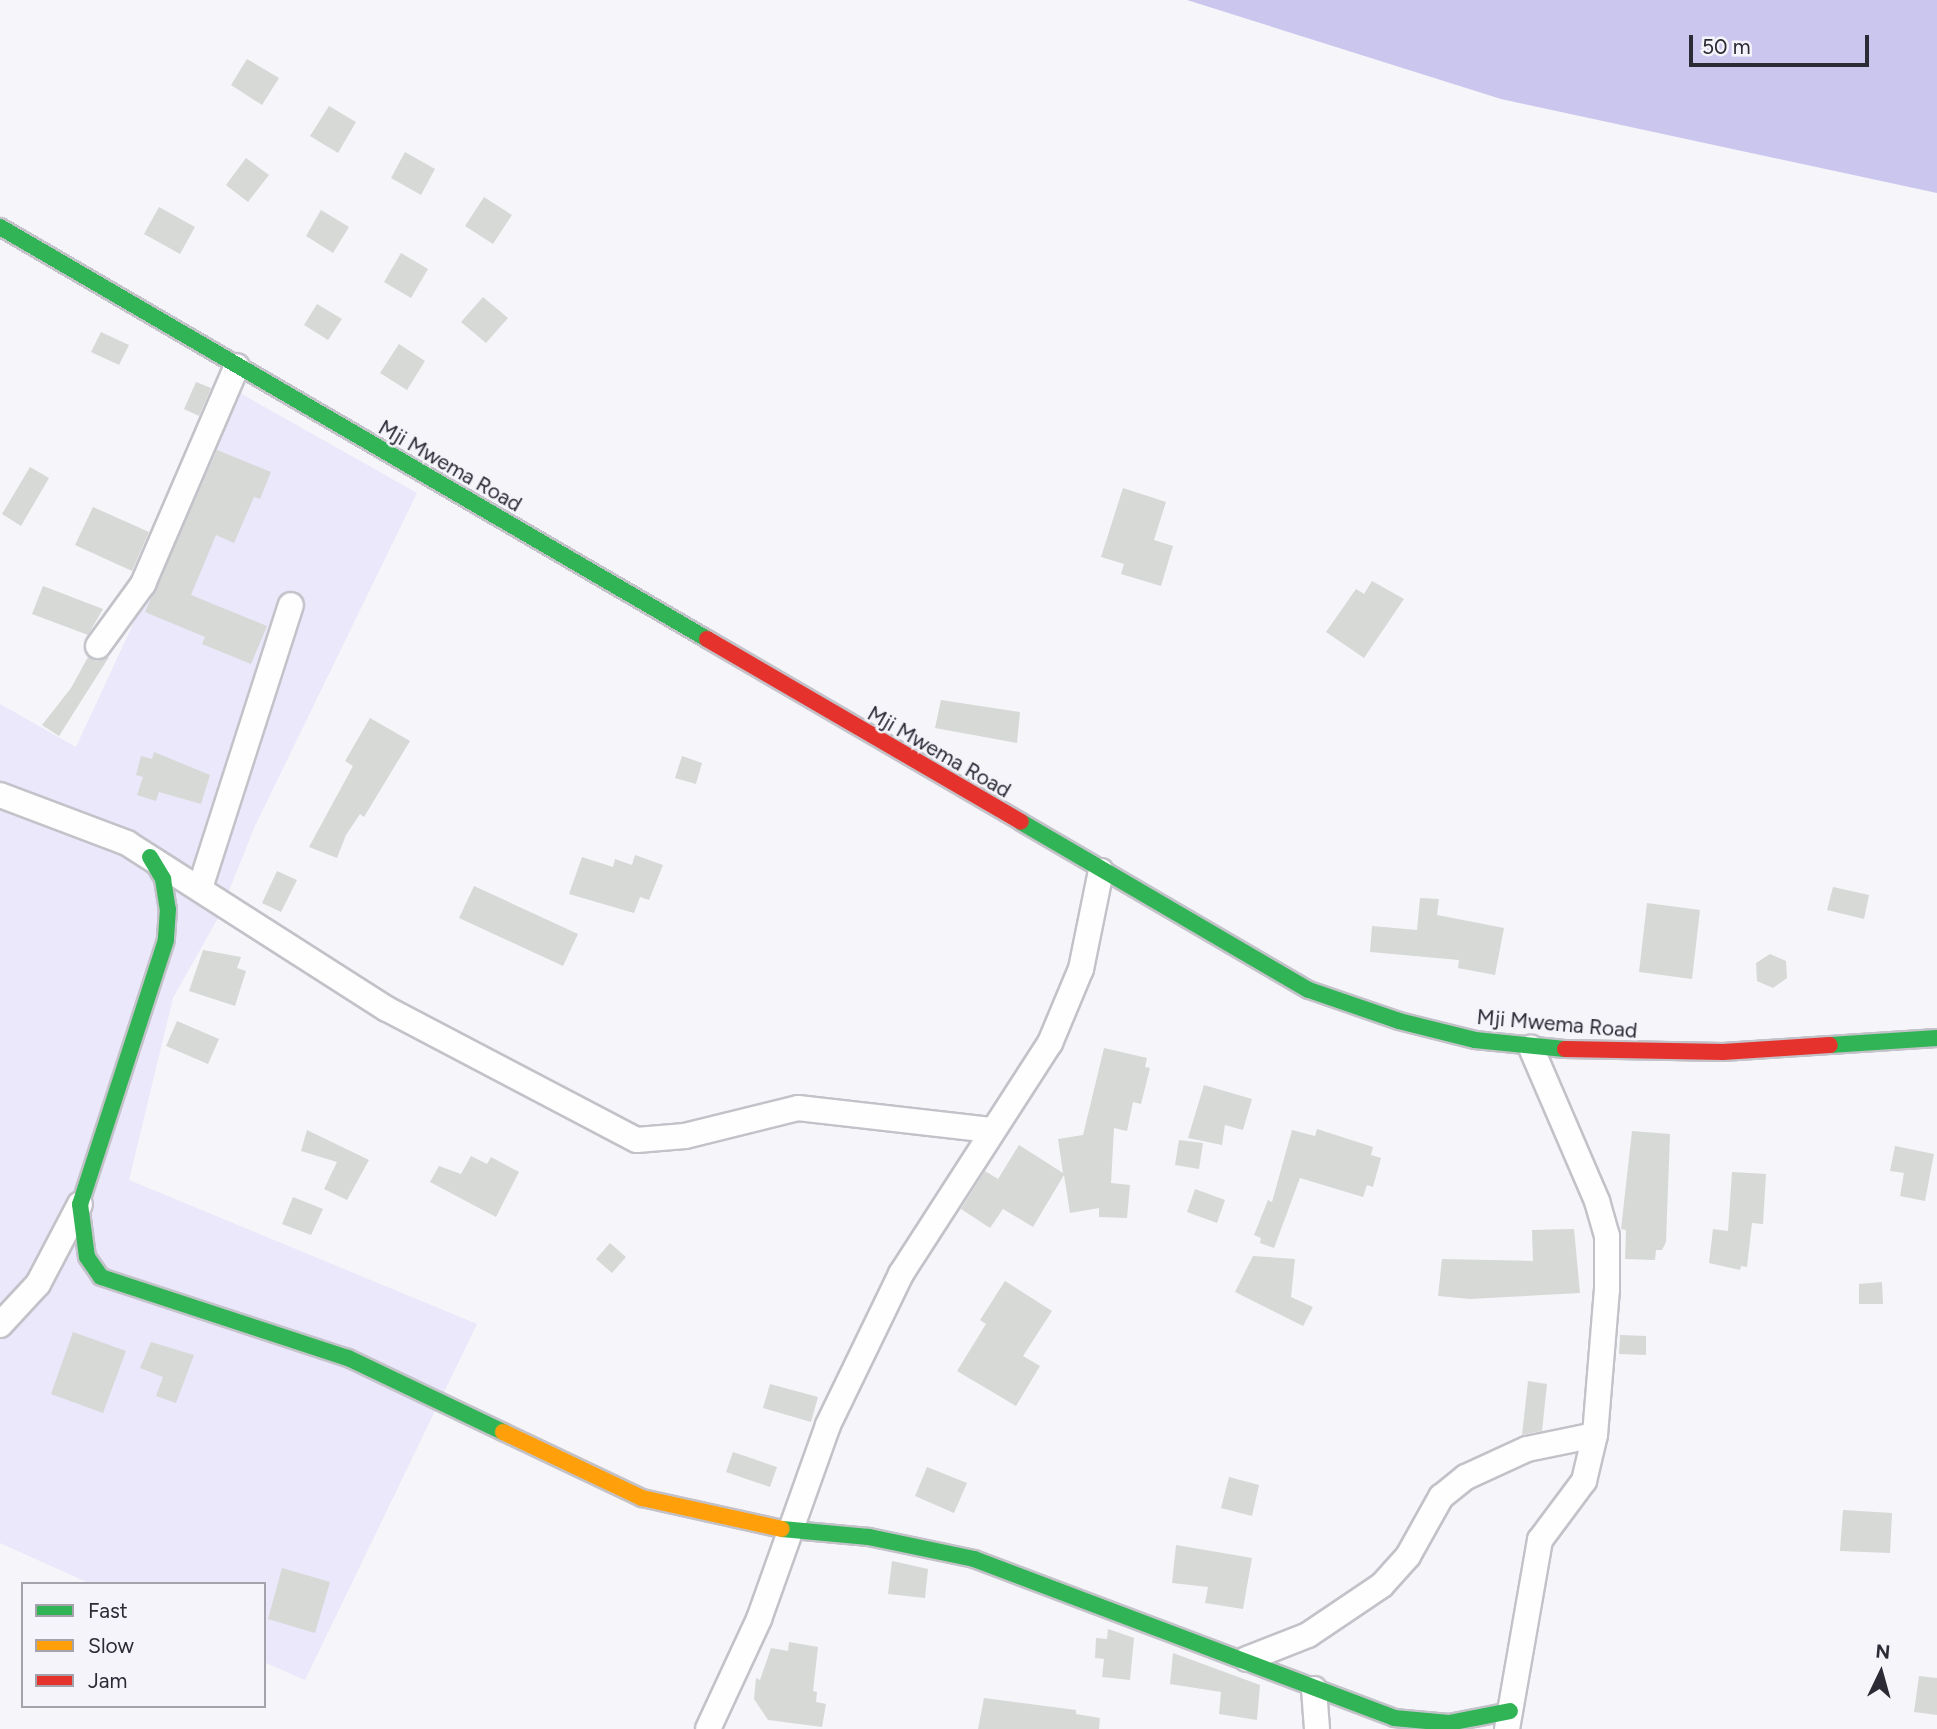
<!DOCTYPE html>
<html>
<head>
<meta charset="utf-8">
<style>
  body { margin:0 }
  #map { position:relative; width:1937px; height:1729px; overflow:hidden; background:#f6f5f9; font-family:Figtree,sans-serif }
  div>[style] { position:absolute }
  [style*='--x'] { left:calc(var(--x)*1px); top:calc(var(--y)*1px); width:calc(var(--w)*1px); rotate:calc(var(--a)*1deg) }
  .green>* { inset:0; background:#eae8fa }
  .water>* { inset:0; background:#cbc6ee }
  .building>* { inset:0; background:#d6d9d6 }
  .roads { filter:drop-shadow(2px 0 #c3c2c9) drop-shadow(-2px 0 #c3c2c9) drop-shadow(0 2px #c3c2c9) drop-shadow(0 -2px #c3c2c9) }
  .street>* { height:24px; margin:-12px; padding:0 12px; transform-origin:12px; border-radius:12px; background:#fefefe }
  .fast>* { height:16px; margin:-8px; padding:0 8px; transform-origin:8px; border-radius:8px; background:#30b455 }
  .slow>* { height:16px; margin:-8px; padding:0 8px; transform-origin:8px; border-radius:8px; background:#ff9f0a }
  .jam>* { height:16px; margin:-8px; padding:0 8px; transform-origin:8px; border-radius:8px; background:#e5322d }
  span { translate:-50% -50%; white-space:nowrap; text-align:center; line-height:1.15; -webkit-text-stroke:5px #f5f4fa; paint-order:stroke }
  .street-label { font-size:21px; color:#2b2a35 }
  .legend { position:absolute; left:21px; top:1582px; width:245px; height:126px; box-sizing:border-box; background:#f5f4fa; border:2px solid #a4a3ab; margin:0; padding:9px 12px; list-style:none; font-size:21px; color:#2b2a35 }
  .legend li { display:flex; align-items:center; gap:14px; height:35px }
  .legend b { width:35px; border:2px solid #a4a3ab }
  .north { position:absolute; left:1846px; top:1638px; width:70px; height:70px; -webkit-text-stroke:5px #f5f4fa; paint-order:stroke; rotate:5deg; font-size:19px; font-weight:700; line-height:28px; text-align:center; color:#2b2a35 }
  .north::after { content:''; display:block; margin:auto; width:24px; height:32px; background:#2b2a35; clip-path:polygon(50% 0,100% 100%,50% 72%,0 100%) }
  .scale { position:absolute; left:1689px; top:35px; width:180px; height:32px; box-sizing:border-box; border:4px solid #2b2a35; border-top:0; padding-left:9px; font-size:21px; line-height:24px; white-space:nowrap; color:#2b2a35; -webkit-text-stroke:5px #f5f4fa; paint-order:stroke }
</style>
</head>
<body>
<div id="map">
  <div class="green">
    <i style="clip-path:polygon(240px 393px,417px 493px,255px 826px,218px 918px,173px 998px,129px 1180px,477px 1324px,305px 1680px,264px 1662px,264px 1584px,91px 1584px,0 1543px,0 704px,76px 747px)"></i>
  </div>
  <div class="water">
    <i style="clip-path:polygon(1187px 0,1937px 0,1937px 193px,1501px 99px)"></i>
  </div>
  <div class="building">
    <i style="clip-path:polygon(247px 59px,279px 78px,262px 105px,231px 85px)"></i>
    <i style="clip-path:polygon(329px 106px,356px 122px,338px 153px,310px 136px)"></i>
    <i style="clip-path:polygon(405px 152px,435px 169px,421px 195px,391px 178px)"></i>
    <i style="clip-path:polygon(246px 158px,269px 175px,248px 202px,226px 185px)"></i>
    <i style="clip-path:polygon(484px 197px,512px 215px,493px 244px,465px 226px)"></i>
    <i style="clip-path:polygon(159px 207px,195px 227px,180px 254px,144px 234px)"></i>
    <i style="clip-path:polygon(321px 210px,349px 227px,333px 253px,306px 236px)"></i>
    <i style="clip-path:polygon(401px 253px,428px 269px,411px 298px,384px 282px)"></i>
    <i style="clip-path:polygon(483px 297px,508px 318px,486px 343px,461px 322px)"></i>
    <i style="clip-path:polygon(317px 304px,342px 319px,328px 340px,304px 325px)"></i>
    <i style="clip-path:polygon(101px 332px,129px 345px,119px 365px,91px 352px)"></i>
    <i style="clip-path:polygon(399px 344px,425px 361px,407px 390px,380px 373px)"></i>
    <i style="clip-path:polygon(196px 382px,211px 388px,199px 416px,184px 409px)"></i>
    <i style="clip-path:polygon(217px 450px,271px 472px,260px 499px,254px 497px,234px 543px,216px 535px,191px 595px,267px 626px,251px 664px,202px 644px,205px 637px,145px 612px)"></i>
    <i style="clip-path:polygon(30px 467px,49px 478px,21px 526px,2px 514px)"></i>
    <i style="clip-path:polygon(1123px 488px,1166px 502px,1154px 540px,1173px 546px,1161px 586px,1121px 574px,1124px 564px,1101px 557px)"></i>
    <i style="clip-path:polygon(93px 507px,149px 532px,132px 571px,75px 545px)"></i>
    <i style="clip-path:polygon(1372px 581px,1404px 599px,1364px 658px,1326px 632px,1356px 589px,1364px 594px)"></i>
    <i style="clip-path:polygon(43px 586px,103px 609px,88px 635px,32px 614px)"></i>
    <i style="clip-path:polygon(88px 657px,97px 661px,109px 657px,59px 736px,42px 725px,71px 688px)"></i>
    <i style="clip-path:polygon(941px 700px,1020px 712px,1017px 743px,935px 728px)"></i>
    <i style="clip-path:polygon(370px 718px,410px 741px,364px 817px,360px 814px,346px 835px,337px 858px,309px 847px,353px 766px,345px 761px)"></i>
    <i style="clip-path:polygon(154px 752px,210px 775px,201px 804px,159px 792px,156px 801px,137px 795px,143px 777px,136px 775px,141px 756px,152px 759px)"></i>
    <i style="clip-path:polygon(682px 756px,702px 763px,696px 784px,675px 778px)"></i>
    <i style="clip-path:polygon(635px 855px,663px 865px,649px 900px,640px 897px,634px 913px,569px 894px,582px 857px,613px 867px,615px 859px,632px 865px)"></i>
    <i style="clip-path:polygon(277px 871px,297px 880px,281px 912px,262px 903px)"></i>
    <i style="clip-path:polygon(474px 886px,578px 934px,563px 966px,459px 918px)"></i>
    <i style="clip-path:polygon(1833px 887px,1869px 895px,1864px 919px,1827px 910px)"></i>
    <i style="clip-path:polygon(1420px 898px,1439px 899px,1437px 915px,1504px 928px,1495px 975px,1458px 968px,1459px 960px,1370px 952px,1372px 926px,1417px 930px)"></i>
    <i style="clip-path:polygon(1647px 903px,1700px 910px,1692px 979px,1639px 972px)"></i>
    <i style="clip-path:polygon(203px 950px,241px 957px,237px 968px,246px 971px,235px 1006px,189px 991px)"></i>
    <i style="clip-path:polygon(1770px 954px,1786px 961px,1787px 978px,1773px 988px,1757px 981px,1756px 963px)"></i>
    <i style="clip-path:polygon(177px 1021px,219px 1039px,208px 1064px,166px 1046px)"></i>
    <i style="clip-path:polygon(1104px 1048px,1147px 1058px,1145px 1067px,1150px 1068px,1141px 1104px,1133px 1102px,1127px 1131px,1114px 1128px,1111px 1183px,1130px 1185px,1127px 1218px,1099px 1217px,1099px 1208px,1070px 1213px,1064px 1175px,1033px 1227px,1003px 1209px,990px 1228px,961px 1209px,985px 1171px,998px 1179px,1019px 1145px,1063px 1173px,1058px 1139px,1083px 1135px)"></i>
    <i style="clip-path:polygon(1204px 1085px,1252px 1099px,1243px 1130px,1225px 1125px,1222px 1145px,1188px 1138px)"></i>
    <i style="clip-path:polygon(1317px 1129px,1373px 1147px,1371px 1155px,1381px 1158px,1373px 1187px,1367px 1185px,1363px 1197px,1300px 1178px,1274px 1248px,1260px 1243px,1261px 1238px,1254px 1235px,1268px 1200px,1272px 1202px,1292px 1130px,1315px 1136px)"></i>
    <i style="clip-path:polygon(307px 1130px,369px 1160px,347px 1200px,324px 1189px,337px 1162px,301px 1151px)"></i>
    <i style="clip-path:polygon(1632px 1131px,1670px 1134px,1666px 1242px,1662px 1250px,1656px 1250px,1655px 1260px,1625px 1259px,1626px 1230px,1621px 1229px)"></i>
    <i style="clip-path:polygon(1179px 1140px,1203px 1143px,1199px 1169px,1175px 1165px)"></i>
    <i style="clip-path:polygon(1895px 1146px,1934px 1154px,1925px 1201px,1900px 1196px,1904px 1173px,1890px 1171px)"></i>
    <i style="clip-path:polygon(471px 1156px,487px 1164px,491px 1157px,519px 1172px,496px 1217px,430px 1182px,439px 1166px,461px 1174px)"></i>
    <i style="clip-path:polygon(1732px 1172px,1766px 1174px,1763px 1224px,1752px 1223px,1747px 1267px,1741px 1266px,1740px 1270px,1709px 1263px,1713px 1229px,1728px 1231px)"></i>
    <i style="clip-path:polygon(1195px 1189px,1225px 1200px,1217px 1223px,1187px 1212px)"></i>
    <i style="clip-path:polygon(293px 1197px,323px 1209px,311px 1235px,282px 1224px)"></i>
    <i style="clip-path:polygon(1574px 1229px,1580px 1293px,1470px 1299px,1438px 1296px,1442px 1259px,1533px 1261px,1532px 1230px)"></i>
    <i style="clip-path:polygon(610px 1243px,626px 1257px,612px 1273px,596px 1259px)"></i>
    <i style="clip-path:polygon(1253px 1256px,1295px 1259px,1291px 1297px,1313px 1307px,1303px 1326px,1235px 1292px)"></i>
    <i style="clip-path:polygon(1005px 1281px,1052px 1311px,1023px 1356px,1040px 1366px,1016px 1406px,957px 1371px,986px 1324px,980px 1320px)"></i>
    <i style="clip-path:polygon(1882px 1282px,1883px 1304px,1859px 1304px,1859px 1284px)"></i>
    <i style="clip-path:polygon(73px 1332px,126px 1351px,103px 1413px,51px 1394px)"></i>
    <i style="clip-path:polygon(1620px 1335px,1646px 1336px,1646px 1355px,1619px 1354px)"></i>
    <i style="clip-path:polygon(151px 1342px,194px 1355px,176px 1403px,156px 1396px,163px 1377px,140px 1368px)"></i>
    <i style="clip-path:polygon(1528px 1381px,1547px 1384px,1542px 1431px,1522px 1435px)"></i>
    <i style="clip-path:polygon(770px 1384px,818px 1397px,811px 1422px,763px 1408px)"></i>
    <i style="clip-path:polygon(733px 1452px,777px 1467px,770px 1487px,726px 1472px)"></i>
    <i style="clip-path:polygon(927px 1467px,967px 1483px,954px 1513px,915px 1496px)"></i>
    <i style="clip-path:polygon(1229px 1477px,1259px 1485px,1252px 1516px,1221px 1508px)"></i>
    <i style="clip-path:polygon(1843px 1510px,1892px 1513px,1890px 1553px,1840px 1551px)"></i>
    <i style="clip-path:polygon(1176px 1545px,1252px 1558px,1243px 1609px,1205px 1603px,1208px 1587px,1172px 1583px)"></i>
    <i style="clip-path:polygon(892px 1561px,928px 1569px,925px 1598px,888px 1594px)"></i>
    <i style="clip-path:polygon(282px 1568px,330px 1582px,315px 1633px,268px 1619px)"></i>
    <i style="clip-path:polygon(1108px 1629px,1134px 1638px,1130px 1680px,1102px 1677px,1104px 1659px,1095px 1658px,1096px 1638px,1107px 1639px)"></i>
    <i style="clip-path:polygon(789px 1642px,818px 1647px,813px 1691px,817px 1692px,816px 1702px,826px 1704px,822px 1727px,768px 1720px,754px 1699px,756px 1678px,760px 1680px,771px 1648px,788px 1651px)"></i>
    <i style="clip-path:polygon(1173px 1653px,1260px 1685px,1257px 1720px,1219px 1714px,1221px 1692px,1170px 1684px)"></i>
    <i style="clip-path:polygon(1919px 1676px,1937px 1678px,1937px 1715px,1914px 1712px)"></i>
    <i style="clip-path:polygon(984px 1698px,1076px 1710px,1076px 1714px,1100px 1718px,1099px 1729px,978px 1729px)"></i>
  </div>
  <div class="roads">
    <div class="street">
      <i style="--x:98;--y:646;--w:77;--a:-54"></i>
      <i style="--x:143;--y:584;--w:237;--a:-66.7"></i>
      <i style="--x:0;--y:795;--w:136;--a:20.7"></i>
      <i style="--x:127;--y:843;--w:308;--a:32.6"></i>
      <i style="--x:387;--y:1009;--w:282;--a:27.7"></i>
      <i style="--x:637;--y:1140;--w:48;--a:-4.8"></i>
      <i style="--x:685;--y:1136;--w:116;--a:-13.9"></i>
      <i style="--x:798;--y:1108;--w:194;--a:6.5"></i>
      <i style="--x:200;--y:888;--w:297;--a:-72.2"></i>
      <i style="--x:0;--y:1325;--w:56;--a:-47.2"></i>
      <i style="--x:38;--y:1284;--w:90;--a:-62.3"></i>
      <i style="--x:1247;--y:1659;--w:66;--a:-21.5"></i>
      <i style="--x:1308;--y:1635;--w:89;--a:-34"></i>
      <i style="--x:1382;--y:1585;--w:39;--a:-48"></i>
      <i style="--x:1408;--y:1556;--w:68;--a:-60.8"></i>
      <i style="--x:1441;--y:1497;--w:32;--a:-39"></i>
      <i style="--x:1466;--y:1477;--w:67;--a:-24.7"></i>
      <i style="--x:1527;--y:1449;--w:69;--a:-11.6"></i>
      <i style="--x:1314;--y:1689;--w:40;--a:85.7"></i>
      <i style="--x:708;--y:1729;--w:121;--a:-65.1"></i>
      <i style="--x:759;--y:1619;--w:206;--a:-70.4"></i>
      <i style="--x:828;--y:1425;--w:168;--a:-64.2"></i>
      <i style="--x:901;--y:1274;--w:275;--a:-57.2"></i>
      <i style="--x:1050;--y:1043;--w:80;--a:-67.3"></i>
      <i style="--x:1081;--y:969;--w:100;--a:-78.5"></i>
      <i style="--x:1507;--y:1729;--w:192;--a:-80.1"></i>
      <i style="--x:1540;--y:1540;--w:74;--a:-53.3"></i>
      <i style="--x:1584;--y:1481;--w:47;--a:-76.6"></i>
      <i style="--x:1595;--y:1435;--w:145;--a:-85.3"></i>
      <i style="--x:1607;--y:1290;--w:54;--a:-90"></i>
      <i style="--x:1607;--y:1236;--w:36;--a:-106"></i>
      <i style="--x:1597;--y:1201;--w:167;--a:-113.3"></i>
    </div>
    <div class="fast">
      <i style="--x:0;--y:227;--w:818;--a:30.23"></i>
      <i style="--x:1021;--y:822;--w:333;--a:30.3"></i>
      <i style="--x:1309;--y:990;--w:95;--a:19"></i>
      <i style="--x:1399;--y:1021;--w:78;--a:14"></i>
      <i style="--x:1475;--y:1040;--w:90;--a:5.7"></i>
      <i style="--x:150;--y:857;--w:26;--a:59"></i>
      <i style="--x:163;--y:879;--w:30;--a:81"></i>
      <i style="--x:168;--y:909;--w:31;--a:94"></i>
      <i style="--x:166;--y:940;--w:278;--a:108"></i>
      <i style="--x:80;--y:1204;--w:53;--a:82.5"></i>
      <i style="--x:87;--y:1257;--w:24;--a:55"></i>
      <i style="--x:101;--y:1277;--w:260;--a:18.2"></i>
      <i style="--x:348;--y:1358;--w:172;--a:25.5"></i>
      <i style="--x:1830;--y:1045;--w:107;--a:-3.7"></i>
      <i style="--x:782;--y:1529;--w:87;--a:5.3"></i>
      <i style="--x:869;--y:1537;--w:107;--a:11.8"></i>
      <i style="--x:974;--y:1559;--w:449;--a:20.7"></i>
      <i style="--x:1394;--y:1718;--w:55;--a:5.2"></i>
      <i style="--x:1449;--y:1723;--w:62;--a:-11.1"></i>
    </div>
    <div class="slow">
      <i style="--x:503;--y:1432;--w:154;--a:25.4"></i>
      <i style="--x:642;--y:1498;--w:143;--a:12.5"></i>
    </div>
    <div class="jam">
      <i style="--x:707;--y:639;--w:363;--a:30.2"></i>
      <i style="--x:1565;--y:1049;--w:158;--a:1.1"></i>
      <i style="--x:1723;--y:1052;--w:107;--a:-3.7"></i>
    </div>
  </div>
  <div class="street-label">
    <span style="left:450px;top:466px;rotate:30deg">Mji Mwema Road</span>
    <span style="left:939px;top:752px;rotate:30deg">Mji Mwema Road</span>
    <span style="left:1557px;top:1024px;rotate:5deg">Mji Mwema Road</span>
  </div>
  <ul class="legend">
  <li><b style="height:9px;background:#30b455"></b>Fast</li>
  <li><b style="height:9px;background:#ff9f0a"></b>Slow</li>
  <li><b style="height:9px;background:#e5322d"></b>Jam</li>
  </ul>
  <div class="north">N</div>
  <div class="scale">50 m</div>
</div>
</body>
</html>
